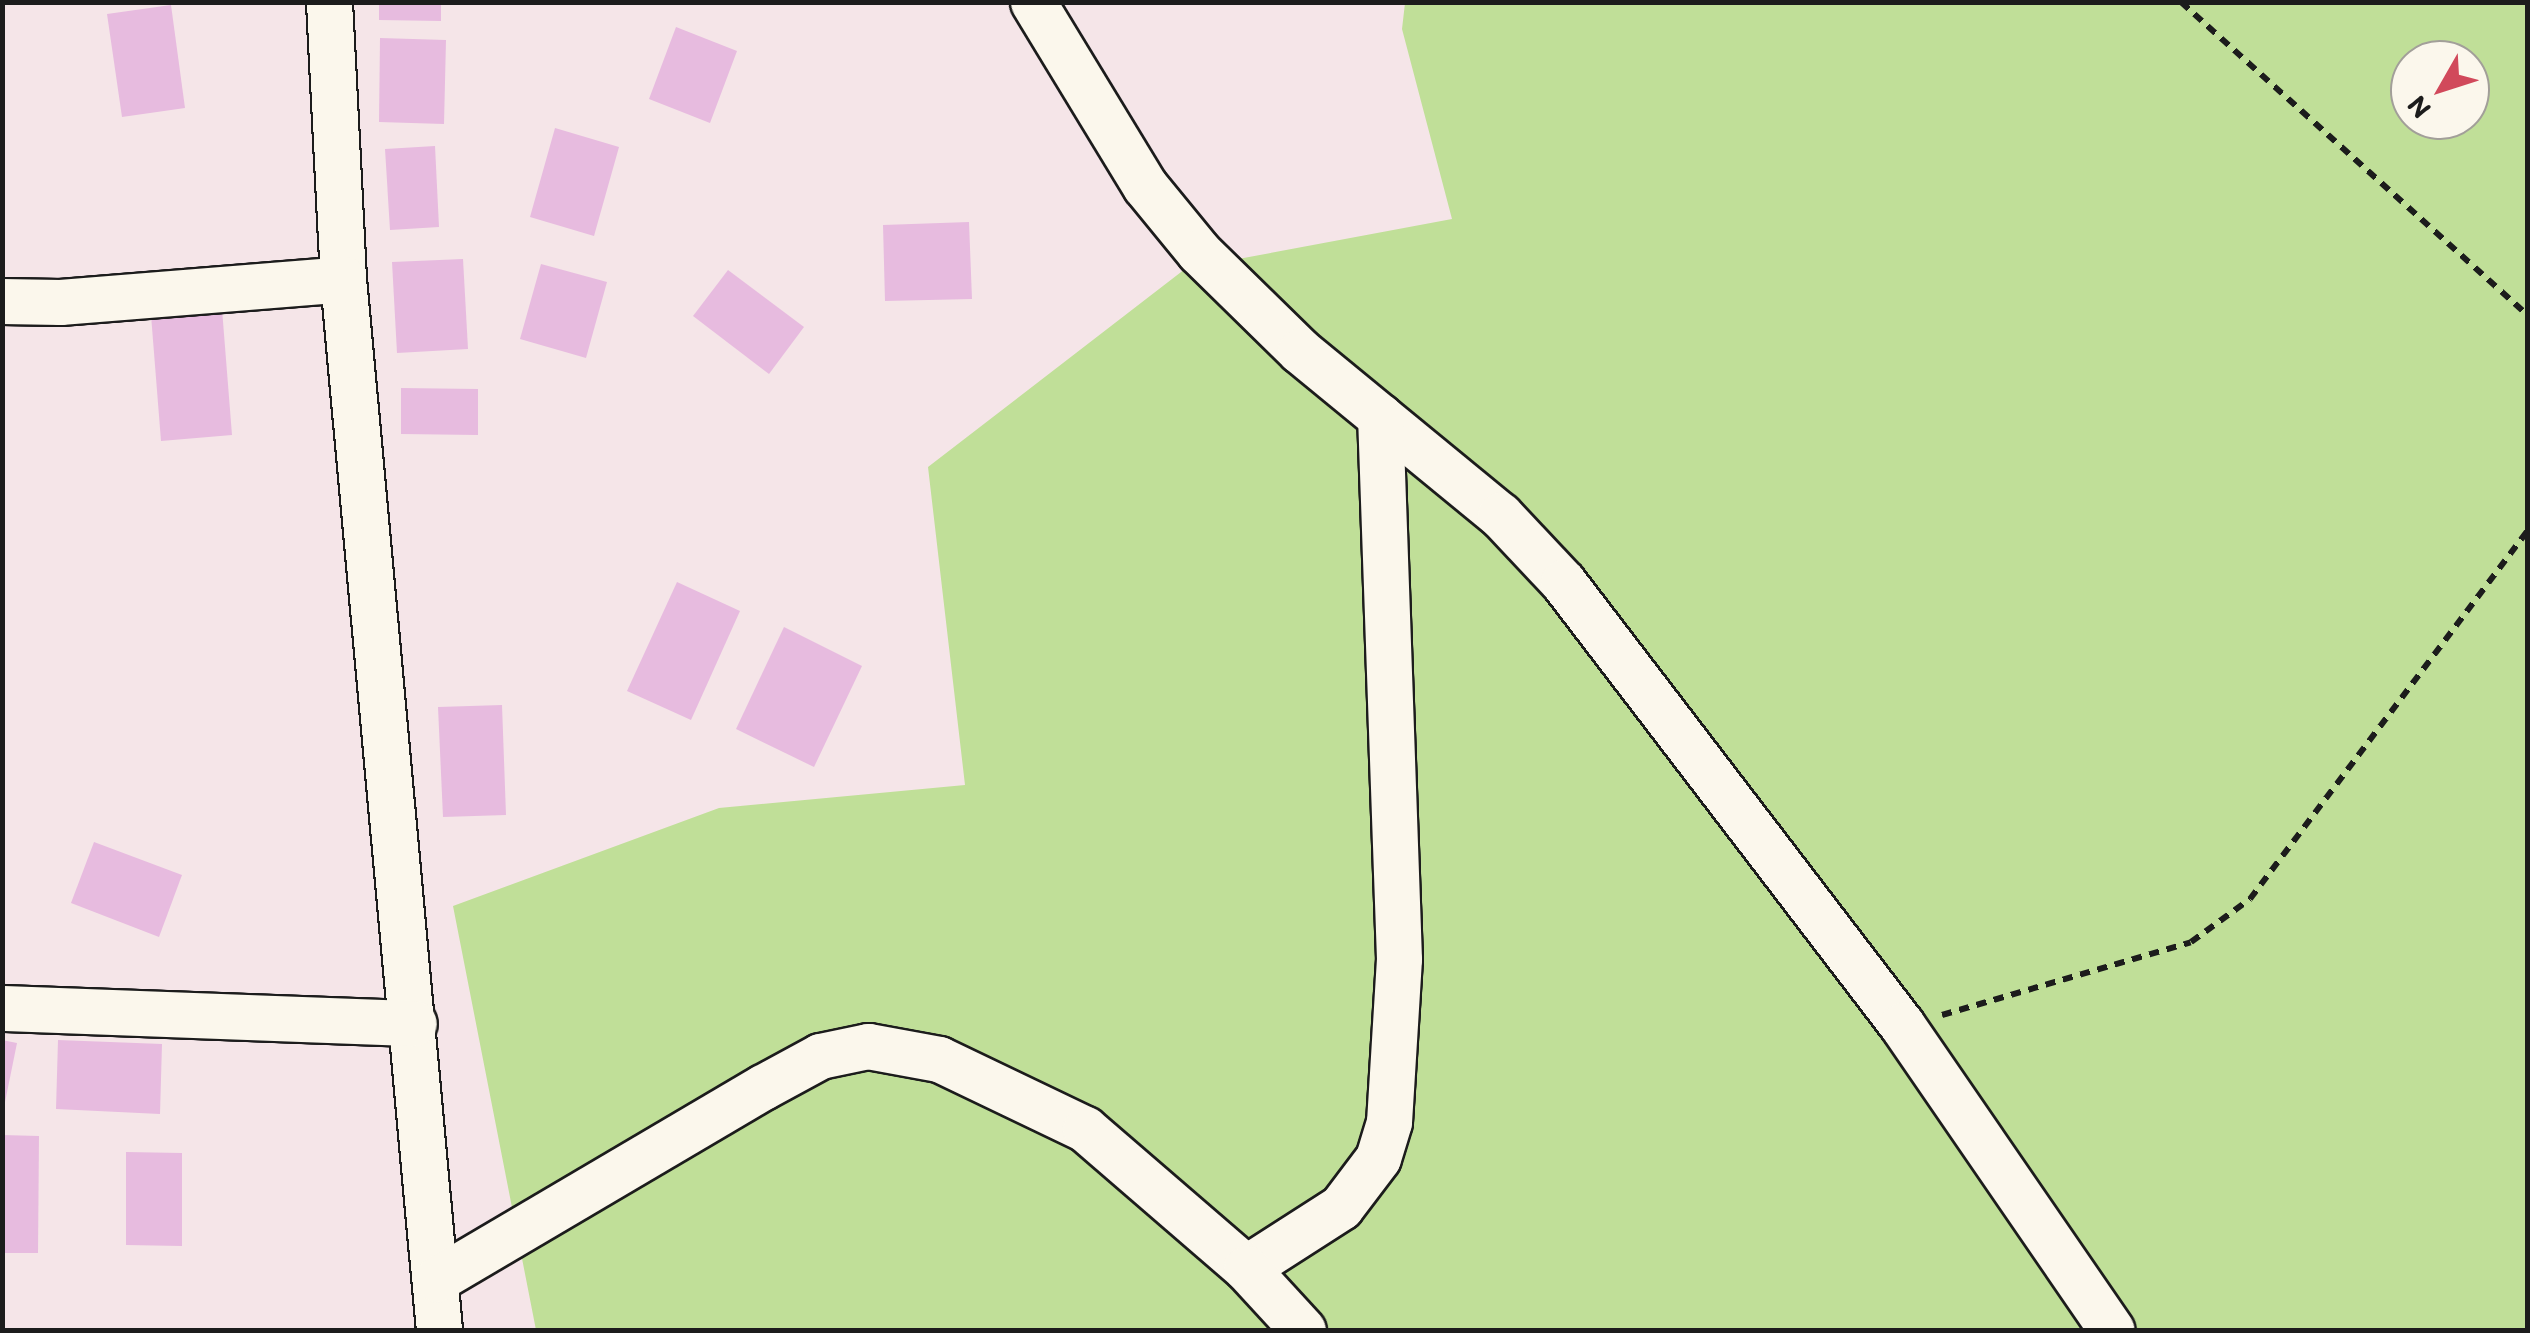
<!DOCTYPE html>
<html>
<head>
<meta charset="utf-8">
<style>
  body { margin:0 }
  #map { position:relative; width:2530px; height:1333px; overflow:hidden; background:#f5e5e8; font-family:Itim,sans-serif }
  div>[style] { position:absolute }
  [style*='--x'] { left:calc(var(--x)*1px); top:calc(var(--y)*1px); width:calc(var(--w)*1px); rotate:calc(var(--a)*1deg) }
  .green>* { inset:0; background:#c0df98 }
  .building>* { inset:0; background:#e7bbdf }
  .path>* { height:6px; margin-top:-3px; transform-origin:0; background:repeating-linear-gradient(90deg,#1c1c1c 0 10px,transparent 0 18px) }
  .roads { filter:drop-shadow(2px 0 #1c1c1c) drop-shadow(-2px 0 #1c1c1c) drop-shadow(0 2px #1c1c1c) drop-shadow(0 -2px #1c1c1c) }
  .street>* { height:45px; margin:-22.5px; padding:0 22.5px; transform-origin:22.5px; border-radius:22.5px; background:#fbf7ec }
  span { translate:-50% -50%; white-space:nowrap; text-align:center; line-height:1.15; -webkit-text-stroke:9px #fbf7ec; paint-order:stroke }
  .frame { position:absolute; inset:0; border:5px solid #1c1c1c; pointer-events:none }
  .north { position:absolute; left:2390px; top:40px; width:100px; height:100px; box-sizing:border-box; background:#fbf7ec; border:2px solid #a29f99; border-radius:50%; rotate:231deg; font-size:28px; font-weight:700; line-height:40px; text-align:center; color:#1c1c1c }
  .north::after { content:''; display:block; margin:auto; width:35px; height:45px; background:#d1495b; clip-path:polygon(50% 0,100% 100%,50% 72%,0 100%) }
</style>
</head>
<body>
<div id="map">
  <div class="green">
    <i style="clip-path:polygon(evenodd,1405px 3px,2527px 3px,2527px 1330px,536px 1330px,453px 906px,719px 808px,965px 785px,928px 467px,1185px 269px,1452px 219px,1402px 29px,1405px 3px,2410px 60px,2470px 60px,2470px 120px,2410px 120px,2410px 60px)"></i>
  </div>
  <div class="building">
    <i style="clip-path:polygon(379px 2px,441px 2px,441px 21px,379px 20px)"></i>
    <i style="clip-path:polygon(171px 5px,185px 108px,122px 117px,107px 14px)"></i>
    <i style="clip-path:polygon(676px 27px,737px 51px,710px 123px,649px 99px)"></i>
    <i style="clip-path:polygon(380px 38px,446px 40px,444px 124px,379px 122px)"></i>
    <i style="clip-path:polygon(555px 128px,619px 147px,594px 236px,530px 217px)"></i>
    <i style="clip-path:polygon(435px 146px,439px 227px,390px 230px,385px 149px)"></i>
    <i style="clip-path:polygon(969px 222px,972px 299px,885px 301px,883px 225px)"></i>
    <i style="clip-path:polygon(463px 259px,468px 349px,397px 353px,392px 262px)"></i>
    <i style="clip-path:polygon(541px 264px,607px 282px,586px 358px,520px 339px)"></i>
    <i style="clip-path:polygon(728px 270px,804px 327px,769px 374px,693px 316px)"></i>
    <i style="clip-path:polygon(222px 309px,232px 435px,161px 441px,151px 315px)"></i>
    <i style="clip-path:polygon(401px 388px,478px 389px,478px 435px,401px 434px)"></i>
    <i style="clip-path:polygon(677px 582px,740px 611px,691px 720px,627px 691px)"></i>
    <i style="clip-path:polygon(784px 627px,862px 666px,814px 767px,736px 729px)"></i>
    <i style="clip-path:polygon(502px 705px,506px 815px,443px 817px,438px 707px)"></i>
    <i style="clip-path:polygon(94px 842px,182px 875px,159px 937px,71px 903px)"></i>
    <i style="clip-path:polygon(2px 1040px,17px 1043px,4px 1107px,2px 1107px)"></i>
    <i style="clip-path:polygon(58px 1040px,162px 1044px,160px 1114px,56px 1109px)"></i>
    <i style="clip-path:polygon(2px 1135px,39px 1136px,38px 1253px,2px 1253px)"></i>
    <i style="clip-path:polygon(126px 1152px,182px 1153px,182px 1246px,126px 1245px)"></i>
  </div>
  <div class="path">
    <i style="--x:2181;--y:2;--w:468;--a:42.1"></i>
    <i style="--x:1942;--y:1015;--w:259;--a:-16.3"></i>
    <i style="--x:2191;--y:942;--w:73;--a:-36.1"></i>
    <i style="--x:2250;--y:899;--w:462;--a:-53"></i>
  </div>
  <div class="roads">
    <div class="street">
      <i style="--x:329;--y:2;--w:277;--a:87.1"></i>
      <i style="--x:343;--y:279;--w:1055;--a:84.78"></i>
      <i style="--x:1033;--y:2;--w:215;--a:58.7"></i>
      <i style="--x:1145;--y:186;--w:85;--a:50.7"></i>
      <i style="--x:1199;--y:252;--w:141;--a:44.4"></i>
      <i style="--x:1300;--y:351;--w:259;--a:39.4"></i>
      <i style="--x:1500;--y:515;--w:92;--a:46.8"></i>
      <i style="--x:1563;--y:582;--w:558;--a:52.58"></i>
      <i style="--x:1902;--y:1025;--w:370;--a:55.5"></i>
      <i style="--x:2;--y:301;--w:58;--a:1"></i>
      <i style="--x:60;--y:302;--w:284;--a:-4.6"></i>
      <i style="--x:2;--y:1008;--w:412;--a:2.1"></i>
      <i style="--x:1246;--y:1268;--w:113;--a:-32.7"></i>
      <i style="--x:1341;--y:1207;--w:61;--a:-52.9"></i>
      <i style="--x:1378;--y:1158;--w:38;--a:-73"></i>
      <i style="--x:1389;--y:1122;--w:163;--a:-86.5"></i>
      <i style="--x:1399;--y:959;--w:543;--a:-92"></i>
      <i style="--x:437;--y:1279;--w:378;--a:-30.5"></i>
      <i style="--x:763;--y:1087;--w:65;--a:-28.5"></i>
      <i style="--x:820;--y:1056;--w:49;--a:-11.8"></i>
      <i style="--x:868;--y:1046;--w:72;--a:10.4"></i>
      <i style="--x:939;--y:1059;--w:162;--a:25.6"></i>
      <i style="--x:1085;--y:1129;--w:213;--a:40.8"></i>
      <i style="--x:1246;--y:1268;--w:84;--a:47.4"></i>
    </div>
  </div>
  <div class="frame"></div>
  <div class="north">N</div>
</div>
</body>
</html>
